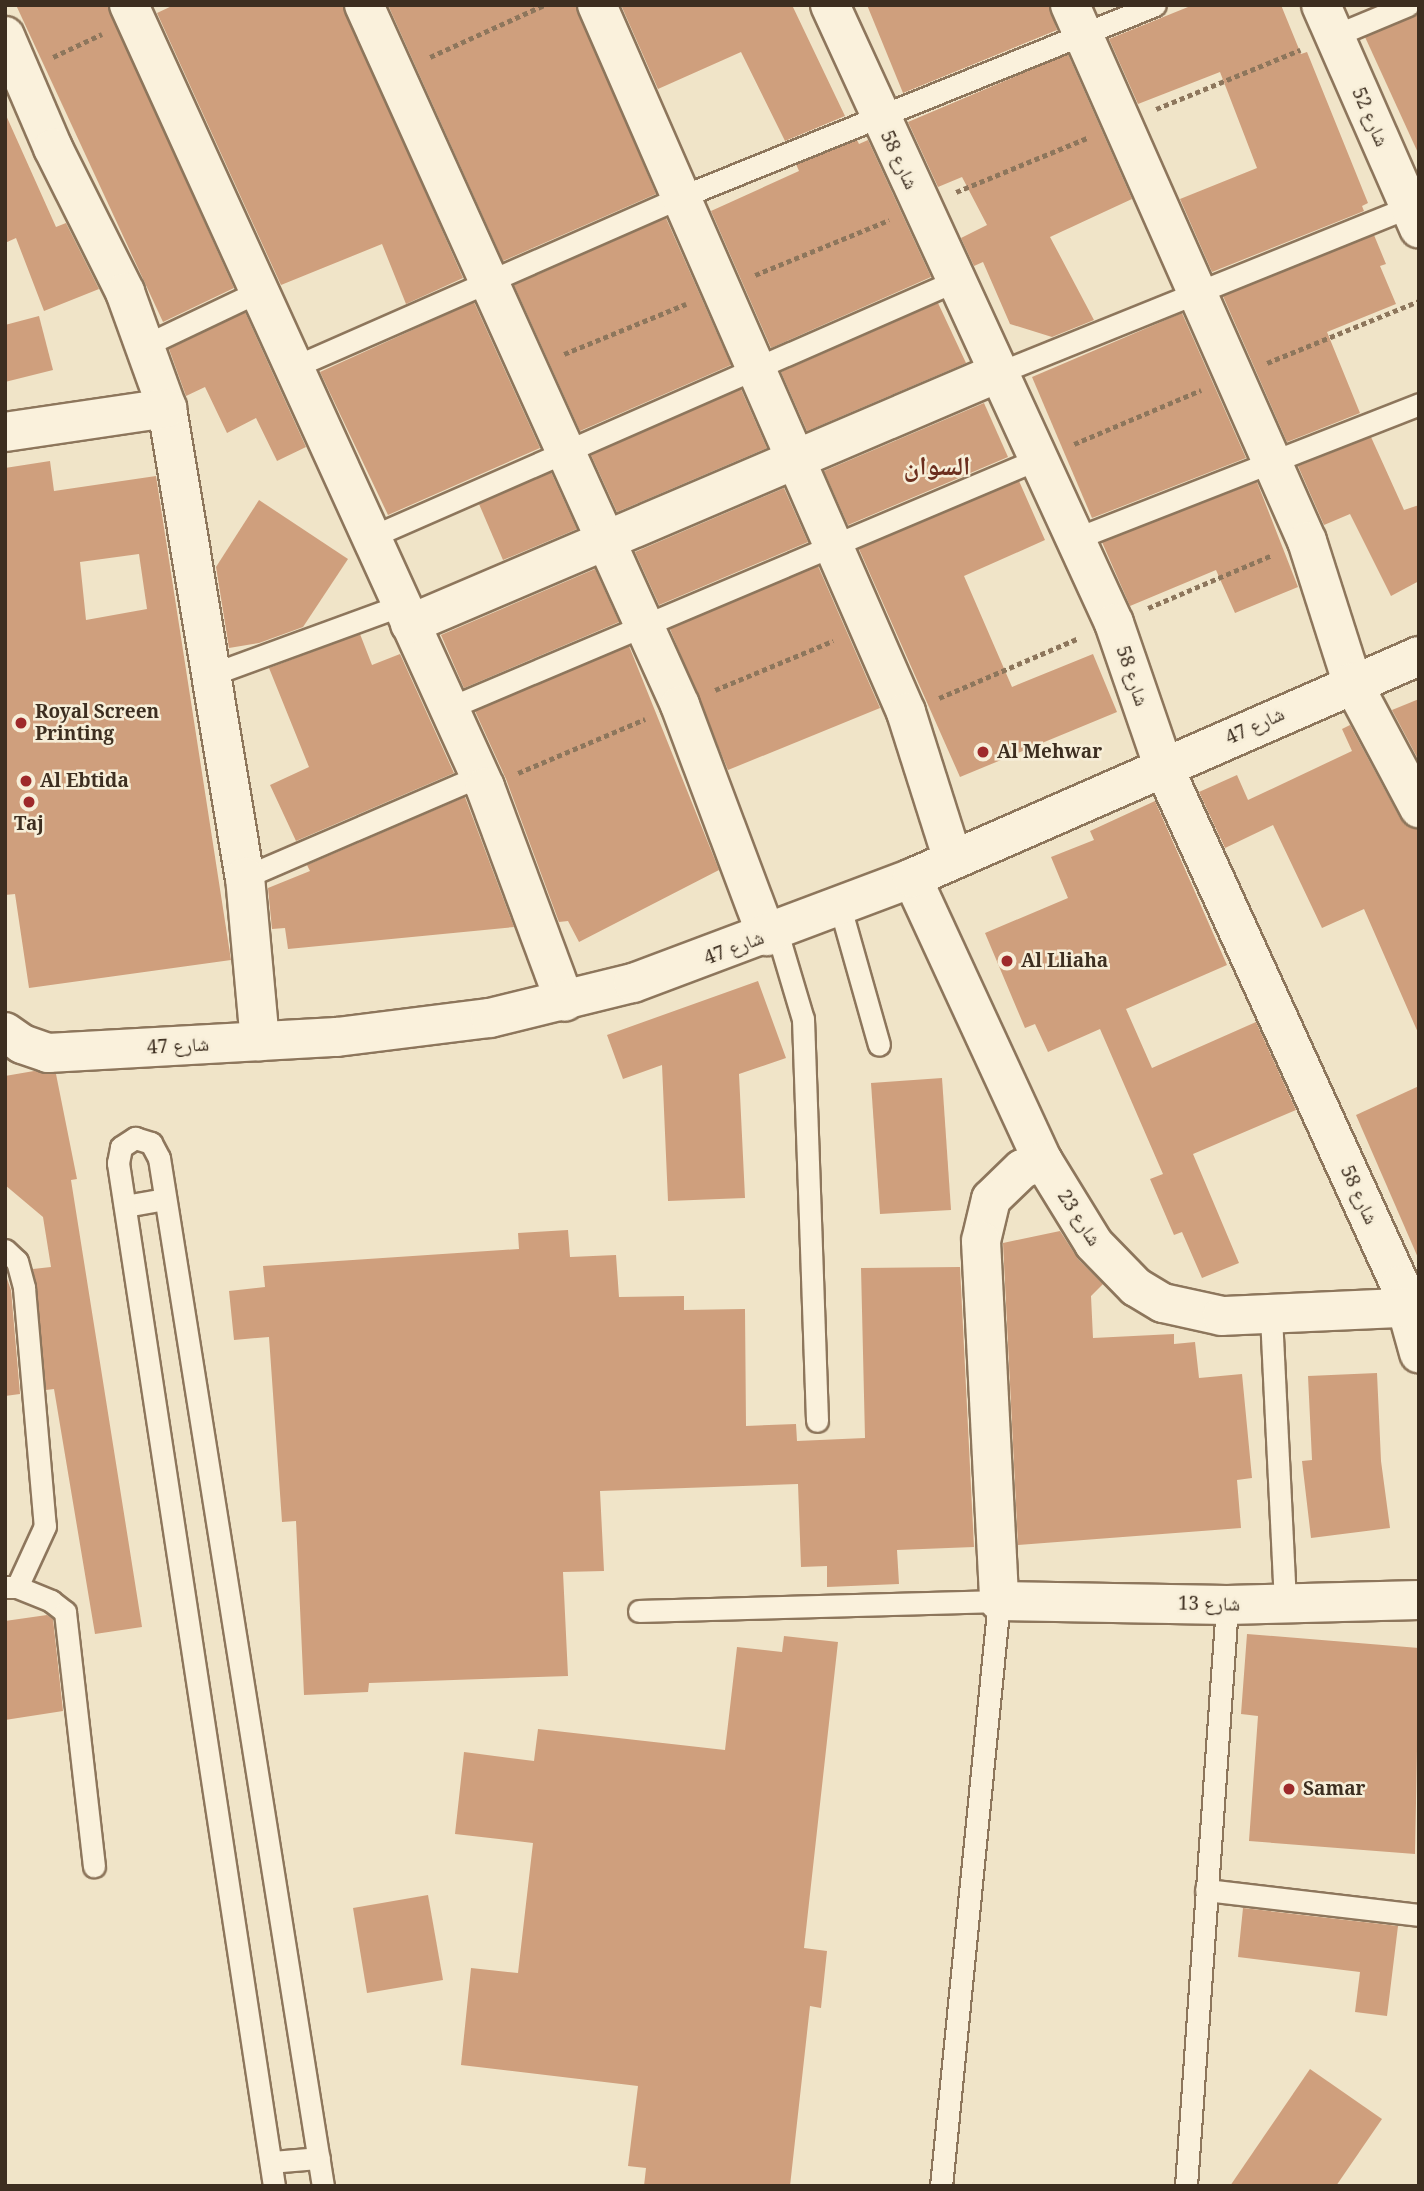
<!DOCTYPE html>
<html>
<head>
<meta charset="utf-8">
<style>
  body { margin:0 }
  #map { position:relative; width:1424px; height:2191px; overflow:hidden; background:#f0e4c8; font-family:"Noto Serif","Noto Naskh Arabic",serif }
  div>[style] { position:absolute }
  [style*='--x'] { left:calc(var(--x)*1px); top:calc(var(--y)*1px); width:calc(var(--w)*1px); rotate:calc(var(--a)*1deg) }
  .building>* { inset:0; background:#cf9f7d }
  .path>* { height:4.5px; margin-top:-2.25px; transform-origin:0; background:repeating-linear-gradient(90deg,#8d765c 0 5px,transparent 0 8.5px) }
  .roads { filter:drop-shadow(2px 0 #8d765c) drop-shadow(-2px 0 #8d765c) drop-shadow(0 2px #8d765c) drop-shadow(0 -2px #8d765c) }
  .service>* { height:21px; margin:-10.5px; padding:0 10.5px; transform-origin:10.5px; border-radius:10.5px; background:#faf1dc }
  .minor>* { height:38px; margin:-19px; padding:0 19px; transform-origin:19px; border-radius:19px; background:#faf1dc }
  .dots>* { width:19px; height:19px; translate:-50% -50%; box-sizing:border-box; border:4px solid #f7eed8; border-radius:50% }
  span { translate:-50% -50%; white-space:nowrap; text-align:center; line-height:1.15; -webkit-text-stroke:5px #f7eed8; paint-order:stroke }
  .street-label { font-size:19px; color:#3d2e20 }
  .poi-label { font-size:19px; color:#3d2e20; font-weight:700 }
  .left { translate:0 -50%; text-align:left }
  .district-label { font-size:26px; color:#6b2e1e; font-weight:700 }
  .frame { position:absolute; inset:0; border:7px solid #3d2e20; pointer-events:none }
</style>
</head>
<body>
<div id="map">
  <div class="building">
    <i style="clip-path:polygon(16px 5px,107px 5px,234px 288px,163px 322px)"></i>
    <i style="clip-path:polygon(174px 5px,343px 5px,463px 278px,406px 304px,382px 244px,281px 285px,157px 13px)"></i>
    <i style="clip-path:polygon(388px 5px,576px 5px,656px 194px,503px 261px)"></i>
    <i style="clip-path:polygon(621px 5px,792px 5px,845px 116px,785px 141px,741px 52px,658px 89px)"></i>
    <i style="clip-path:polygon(867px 5px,1049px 5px,1057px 30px,903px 93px)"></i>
    <i style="clip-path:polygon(1193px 5px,1281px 5px,1301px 54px,1307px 52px,1368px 203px,1362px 206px,1364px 211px,1212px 272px,1180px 199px,1257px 168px,1220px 72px,1138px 104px,1109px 39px)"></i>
    <i style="clip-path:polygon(1419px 12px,1419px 155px,1365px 37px)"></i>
    <i style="clip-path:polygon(1068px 54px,1132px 199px,1050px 237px,1094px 320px,1052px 337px,1010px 324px,983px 262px,974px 266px,961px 238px,987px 225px,962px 177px,938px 187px,908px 122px)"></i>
    <i style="clip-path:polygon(5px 113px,56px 227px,66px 223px,99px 289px,44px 311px,16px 238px,5px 243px)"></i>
    <i style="clip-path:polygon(857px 140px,859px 144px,868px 140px,931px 277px,771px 348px,711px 211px,799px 171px,796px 164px)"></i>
    <i style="clip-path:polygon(666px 218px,731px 365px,580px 431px,514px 285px)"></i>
    <i style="clip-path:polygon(1374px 235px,1386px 264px,1380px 266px,1396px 304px,1327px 332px,1360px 413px,1287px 442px,1223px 296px)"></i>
    <i style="clip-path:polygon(474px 302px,540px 448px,388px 515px,320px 372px)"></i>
    <i style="clip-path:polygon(938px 303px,966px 363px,807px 431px,781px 372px)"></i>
    <i style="clip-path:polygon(245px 312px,306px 447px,277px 461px,256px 418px,227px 433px,205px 387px,186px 396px,169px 349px)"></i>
    <i style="clip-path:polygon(1182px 313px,1246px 458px,1092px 518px,1032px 377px)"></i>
    <i style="clip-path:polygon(39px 316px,53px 370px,5px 382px,5px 325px)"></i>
    <i style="clip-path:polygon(741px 389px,767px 448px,617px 512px,591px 455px)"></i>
    <i style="clip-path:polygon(984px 403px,1008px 457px,848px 525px,824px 471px)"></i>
    <i style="clip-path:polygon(1371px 437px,1404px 510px,1419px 505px,1419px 581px,1391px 596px,1350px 514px,1324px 525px,1298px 466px)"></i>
    <i style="clip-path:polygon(evenodd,50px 461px,54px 491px,156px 476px,231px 960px,29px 988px,15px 894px,5px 895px,5px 468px,50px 461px,139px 554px,147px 609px,86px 620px,80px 562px,139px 554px)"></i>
    <i style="clip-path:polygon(551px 472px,577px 529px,503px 560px,479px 504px)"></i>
    <i style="clip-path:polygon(1019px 481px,1045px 540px,964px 576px,1012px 687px,1093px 654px,1117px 712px,960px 777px,859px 549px)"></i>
    <i style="clip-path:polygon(1257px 482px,1298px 587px,1235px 613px,1216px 570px,1130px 606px,1102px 542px)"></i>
    <i style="clip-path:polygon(784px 488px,808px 542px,659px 605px,635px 552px)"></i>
    <i style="clip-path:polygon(259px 500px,348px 559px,303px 627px,259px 643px,229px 648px,216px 567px)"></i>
    <i style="clip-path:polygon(818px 566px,880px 708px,728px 770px,670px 629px)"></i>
    <i style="clip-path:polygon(595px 569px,619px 622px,464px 688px,441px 635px)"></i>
    <i style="clip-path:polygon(360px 634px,372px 665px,400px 654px,454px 773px,296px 841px,270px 785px,309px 767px,269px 668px)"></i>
    <i style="clip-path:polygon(629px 646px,719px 870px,579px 942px,568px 921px,559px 922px,506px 779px,475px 711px)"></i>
    <i style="clip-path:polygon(1419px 699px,1419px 761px,1392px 710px)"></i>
    <i style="clip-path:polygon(1350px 725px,1400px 818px,1419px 830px,1419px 1035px,1364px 909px,1322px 928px,1273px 825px,1225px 848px,1199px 792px,1237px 775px,1248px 800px,1352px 751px,1342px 729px)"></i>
    <i style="clip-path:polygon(465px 797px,514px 927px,288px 949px,285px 928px,272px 929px,268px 888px,310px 871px,307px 865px)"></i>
    <i style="clip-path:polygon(1155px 801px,1227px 965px,1126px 1009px,1152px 1068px,1256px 1022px,1296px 1110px,1193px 1154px,1239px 1263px,1202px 1278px,1182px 1232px,1174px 1235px,1150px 1179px,1163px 1174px,1100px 1029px,1048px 1052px,1035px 1024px,1025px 1028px,985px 933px,1068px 898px,1051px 857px,1094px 840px,1090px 831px)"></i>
    <i style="clip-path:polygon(758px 981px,786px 1058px,739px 1074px,745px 1198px,668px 1201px,662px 1065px,623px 1079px,607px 1035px)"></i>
    <i style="clip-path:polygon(34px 1071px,56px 1074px,77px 1179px,71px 1180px,142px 1627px,95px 1634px,54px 1389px,46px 1390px,33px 1269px,51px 1267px,43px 1217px,5px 1185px,5px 1076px)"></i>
    <i style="clip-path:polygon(942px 1078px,951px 1210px,880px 1214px,871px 1083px)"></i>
    <i style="clip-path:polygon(1419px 1086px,1419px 1260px,1356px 1115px)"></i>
    <i style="clip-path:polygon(568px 1230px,570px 1257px,616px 1255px,619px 1297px,684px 1296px,684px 1310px,745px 1309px,746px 1426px,796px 1424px,797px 1441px,865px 1438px,861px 1268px,960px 1267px,974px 1547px,897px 1550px,899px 1584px,827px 1587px,827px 1566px,801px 1567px,798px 1484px,600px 1491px,604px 1571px,563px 1572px,568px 1676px,369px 1683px,368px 1692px,304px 1695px,296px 1521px,282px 1522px,269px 1337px,234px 1340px,229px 1291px,265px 1287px,263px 1266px,519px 1249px,518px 1233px)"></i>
    <i style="clip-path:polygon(1060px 1231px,1078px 1259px,1103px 1284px,1091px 1296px,1093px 1338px,1174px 1334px,1174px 1344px,1195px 1342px,1199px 1378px,1242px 1374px,1252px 1478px,1237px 1480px,1241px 1528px,1018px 1545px,1003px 1243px)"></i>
    <i style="clip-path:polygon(5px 1273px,11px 1290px,20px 1394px,5px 1396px)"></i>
    <i style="clip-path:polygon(1377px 1373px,1381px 1461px,1390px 1528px,1311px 1538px,1302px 1461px,1312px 1460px,1308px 1376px)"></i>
    <i style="clip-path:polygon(47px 1615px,53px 1619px,63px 1711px,5px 1720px,5px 1621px)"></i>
    <i style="clip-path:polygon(1247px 1634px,1419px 1648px,1415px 1854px,1249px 1841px,1258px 1716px,1241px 1714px)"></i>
    <i style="clip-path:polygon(784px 1636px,838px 1642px,804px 1948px,827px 1951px,821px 2008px,810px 2006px,790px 2186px,644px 2186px,646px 2168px,628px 2166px,638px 2086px,461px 2065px,471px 1968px,518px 1973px,533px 1843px,455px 1834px,464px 1752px,534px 1761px,538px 1729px,725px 1750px,737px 1647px,782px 1652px)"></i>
    <i style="clip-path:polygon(428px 1895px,443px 1980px,367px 1993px,353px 1908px)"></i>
    <i style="clip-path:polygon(1243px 1908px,1398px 1926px,1387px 2016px,1355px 2012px,1360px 1972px,1238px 1957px)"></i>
    <i style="clip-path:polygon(1310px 2069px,1382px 2119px,1336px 2186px,1230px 2186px)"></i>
  </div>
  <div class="path">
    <i style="--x:53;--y:57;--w:54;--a:-25.1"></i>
    <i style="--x:430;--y:57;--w:125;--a:-24.5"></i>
    <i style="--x:1156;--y:109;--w:156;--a:-22.3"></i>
    <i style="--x:956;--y:192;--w:142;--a:-22.4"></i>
    <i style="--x:755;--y:275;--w:145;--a:-22.3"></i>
    <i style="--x:564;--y:354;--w:132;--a:-22.3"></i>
    <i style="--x:1267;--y:363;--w:164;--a:-22.2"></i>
    <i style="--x:1074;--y:444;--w:138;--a:-23"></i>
    <i style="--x:1148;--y:608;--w:135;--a:-23.1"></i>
    <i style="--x:715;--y:690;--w:128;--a:-22.6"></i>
    <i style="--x:939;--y:698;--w:152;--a:-23.2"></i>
    <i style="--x:518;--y:773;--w:138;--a:-23"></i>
  </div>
  <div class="roads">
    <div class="service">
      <i style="--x:1334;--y:36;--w:80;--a:-22.7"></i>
      <i style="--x:146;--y:345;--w:125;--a:-25.5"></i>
      <i style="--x:294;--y:367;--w:423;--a:-23.7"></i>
      <i style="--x:681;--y:197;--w:511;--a:-22.05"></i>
      <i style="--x:998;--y:373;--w:453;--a:-22"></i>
      <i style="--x:371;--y:537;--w:638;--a:-23.67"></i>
      <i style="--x:1075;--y:539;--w:370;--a:-21.4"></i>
      <i style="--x:213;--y:674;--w:201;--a:-20.1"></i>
      <i style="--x:449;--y:708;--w:639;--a:-22.92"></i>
      <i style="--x:245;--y:877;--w:256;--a:-23.3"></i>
      <i style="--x:840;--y:907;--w:143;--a:74.2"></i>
      <i style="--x:777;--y:932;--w:91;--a:73.4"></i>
      <i style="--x:803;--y:1019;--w:402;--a:88"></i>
      <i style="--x:125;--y:1206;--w:40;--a:-10"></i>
      <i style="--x:5;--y:1250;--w:16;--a:43"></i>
      <i style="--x:17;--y:1261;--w:28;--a:75"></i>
      <i style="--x:24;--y:1288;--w:239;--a:85"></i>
      <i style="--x:45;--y:1526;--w:67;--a:114.7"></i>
      <i style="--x:17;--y:1587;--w:12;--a:180"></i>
      <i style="--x:1271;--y:1316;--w:288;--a:87.2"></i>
      <i style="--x:17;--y:1587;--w:37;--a:22"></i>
      <i style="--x:51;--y:1601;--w:18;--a:38"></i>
      <i style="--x:65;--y:1612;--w:256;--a:83.5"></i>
      <i style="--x:639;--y:1611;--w:360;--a:-1.6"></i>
      <i style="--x:999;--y:1601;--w:588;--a:95.66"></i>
      <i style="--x:1206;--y:1890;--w:214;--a:6.7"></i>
      <i style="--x:271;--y:2162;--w:48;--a:-4.8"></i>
      <i style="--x:274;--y:2186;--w:1035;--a:-98.67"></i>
      <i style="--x:118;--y:1163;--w:16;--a:-79"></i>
      <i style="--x:121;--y:1147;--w:17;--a:-33"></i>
      <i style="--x:135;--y:1138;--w:17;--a:17"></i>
      <i style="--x:151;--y:1143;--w:17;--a:62"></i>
      <i style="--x:159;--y:1158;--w:1041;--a:80.94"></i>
      <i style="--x:1186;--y:2186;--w:582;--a:-85.96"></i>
    </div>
    <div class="minor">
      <i style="--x:129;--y:5;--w:859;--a:65.52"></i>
      <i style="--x:485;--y:787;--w:229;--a:69.6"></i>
      <i style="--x:364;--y:5;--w:768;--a:65.7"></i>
      <i style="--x:680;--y:705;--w:247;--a:69.4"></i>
      <i style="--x:597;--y:5;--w:772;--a:66.39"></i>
      <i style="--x:906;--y:712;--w:155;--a:72.4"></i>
      <i style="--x:830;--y:5;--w:680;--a:65.32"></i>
      <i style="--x:1114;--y:623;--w:153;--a:71"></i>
      <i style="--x:1164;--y:768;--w:568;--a:65.46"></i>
      <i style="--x:1400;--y:1285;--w:71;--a:74.4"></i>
      <i style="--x:1070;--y:5;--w:586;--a:66.15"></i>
      <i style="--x:1307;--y:541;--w:148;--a:72.3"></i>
      <i style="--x:1352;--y:682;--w:143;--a:62"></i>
      <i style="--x:1321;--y:5;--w:244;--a:66.3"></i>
      <i style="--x:5;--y:36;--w:122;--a:66.8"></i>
      <i style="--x:53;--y:148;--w:161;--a:63.4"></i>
      <i style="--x:125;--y:292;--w:123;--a:70.1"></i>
      <i style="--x:167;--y:408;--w:475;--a:80.6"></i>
      <i style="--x:245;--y:877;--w:165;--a:84.8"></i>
      <i style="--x:5;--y:432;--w:164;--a:-8.4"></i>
      <i style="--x:410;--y:624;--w:639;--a:-23.12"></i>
      <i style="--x:912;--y:878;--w:312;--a:65.2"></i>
      <i style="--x:1043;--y:1161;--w:97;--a:58.4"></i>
      <i style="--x:1094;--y:1244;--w:60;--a:45.7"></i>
      <i style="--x:1136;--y:1287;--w:31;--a:31"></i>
      <i style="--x:1163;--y:1303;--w:60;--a:12.4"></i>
      <i style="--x:1222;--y:1316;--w:197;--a:-2.6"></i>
      <i style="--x:5;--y:1032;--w:21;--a:35"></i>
      <i style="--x:22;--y:1044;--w:28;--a:19"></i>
      <i style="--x:48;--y:1053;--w:289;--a:-3.2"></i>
      <i style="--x:337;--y:1037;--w:154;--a:-7.1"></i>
      <i style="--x:490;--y:1018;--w:147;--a:-13.8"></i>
      <i style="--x:633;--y:983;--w:298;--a:-20.6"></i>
      <i style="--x:912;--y:878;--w:553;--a:-23.65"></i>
      <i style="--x:1043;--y:1161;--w:22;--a:159"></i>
      <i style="--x:1022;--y:1169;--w:43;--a:135.9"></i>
      <i style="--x:991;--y:1199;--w:43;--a:103.4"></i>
      <i style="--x:981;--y:1241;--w:360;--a:87.1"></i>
      <i style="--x:999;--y:1601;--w:228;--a:1"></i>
      <i style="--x:1227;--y:1605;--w:192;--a:-1.5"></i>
    </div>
  </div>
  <div class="dots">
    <i style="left:21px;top:723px;background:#9e2a2b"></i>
    <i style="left:983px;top:752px;background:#9e2a2b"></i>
    <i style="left:26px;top:781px;background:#9e2a2b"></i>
    <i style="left:29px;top:802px;background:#9e2a2b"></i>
    <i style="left:1007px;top:961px;background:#9e2a2b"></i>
    <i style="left:1289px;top:1789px;background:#9e2a2b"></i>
  </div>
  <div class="street-label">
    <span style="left:1370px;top:117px;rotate:66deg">شارع 52</span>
    <span style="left:899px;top:160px;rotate:65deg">شارع 58</span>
    <span style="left:1132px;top:676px;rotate:71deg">شارع 58</span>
    <span style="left:1255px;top:726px;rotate:-25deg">شارع 47</span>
    <span style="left:734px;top:948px;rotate:-21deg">شارع 47</span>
    <span style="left:178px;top:1046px;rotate:-3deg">شارع 47</span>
    <span style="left:1359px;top:1195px;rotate:65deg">شارع 58</span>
    <span style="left:1079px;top:1218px;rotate:57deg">شارع 23</span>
    <span style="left:1209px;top:1604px;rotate:1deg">شارع 13</span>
  </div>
  <div class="poi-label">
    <span class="left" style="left:35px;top:723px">Royal Screen<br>Printing</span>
    <span class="left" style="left:997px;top:752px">Al Mehwar</span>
    <span class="left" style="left:40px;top:781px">Al Ebtida</span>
    <span style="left:29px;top:824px">Taj</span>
    <span class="left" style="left:1021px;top:961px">Al Lliaha</span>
    <span class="left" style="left:1303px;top:1789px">Samar</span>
  </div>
  <div class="district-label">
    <span style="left:937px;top:466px">السوان</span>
  </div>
  <div class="frame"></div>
</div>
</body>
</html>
